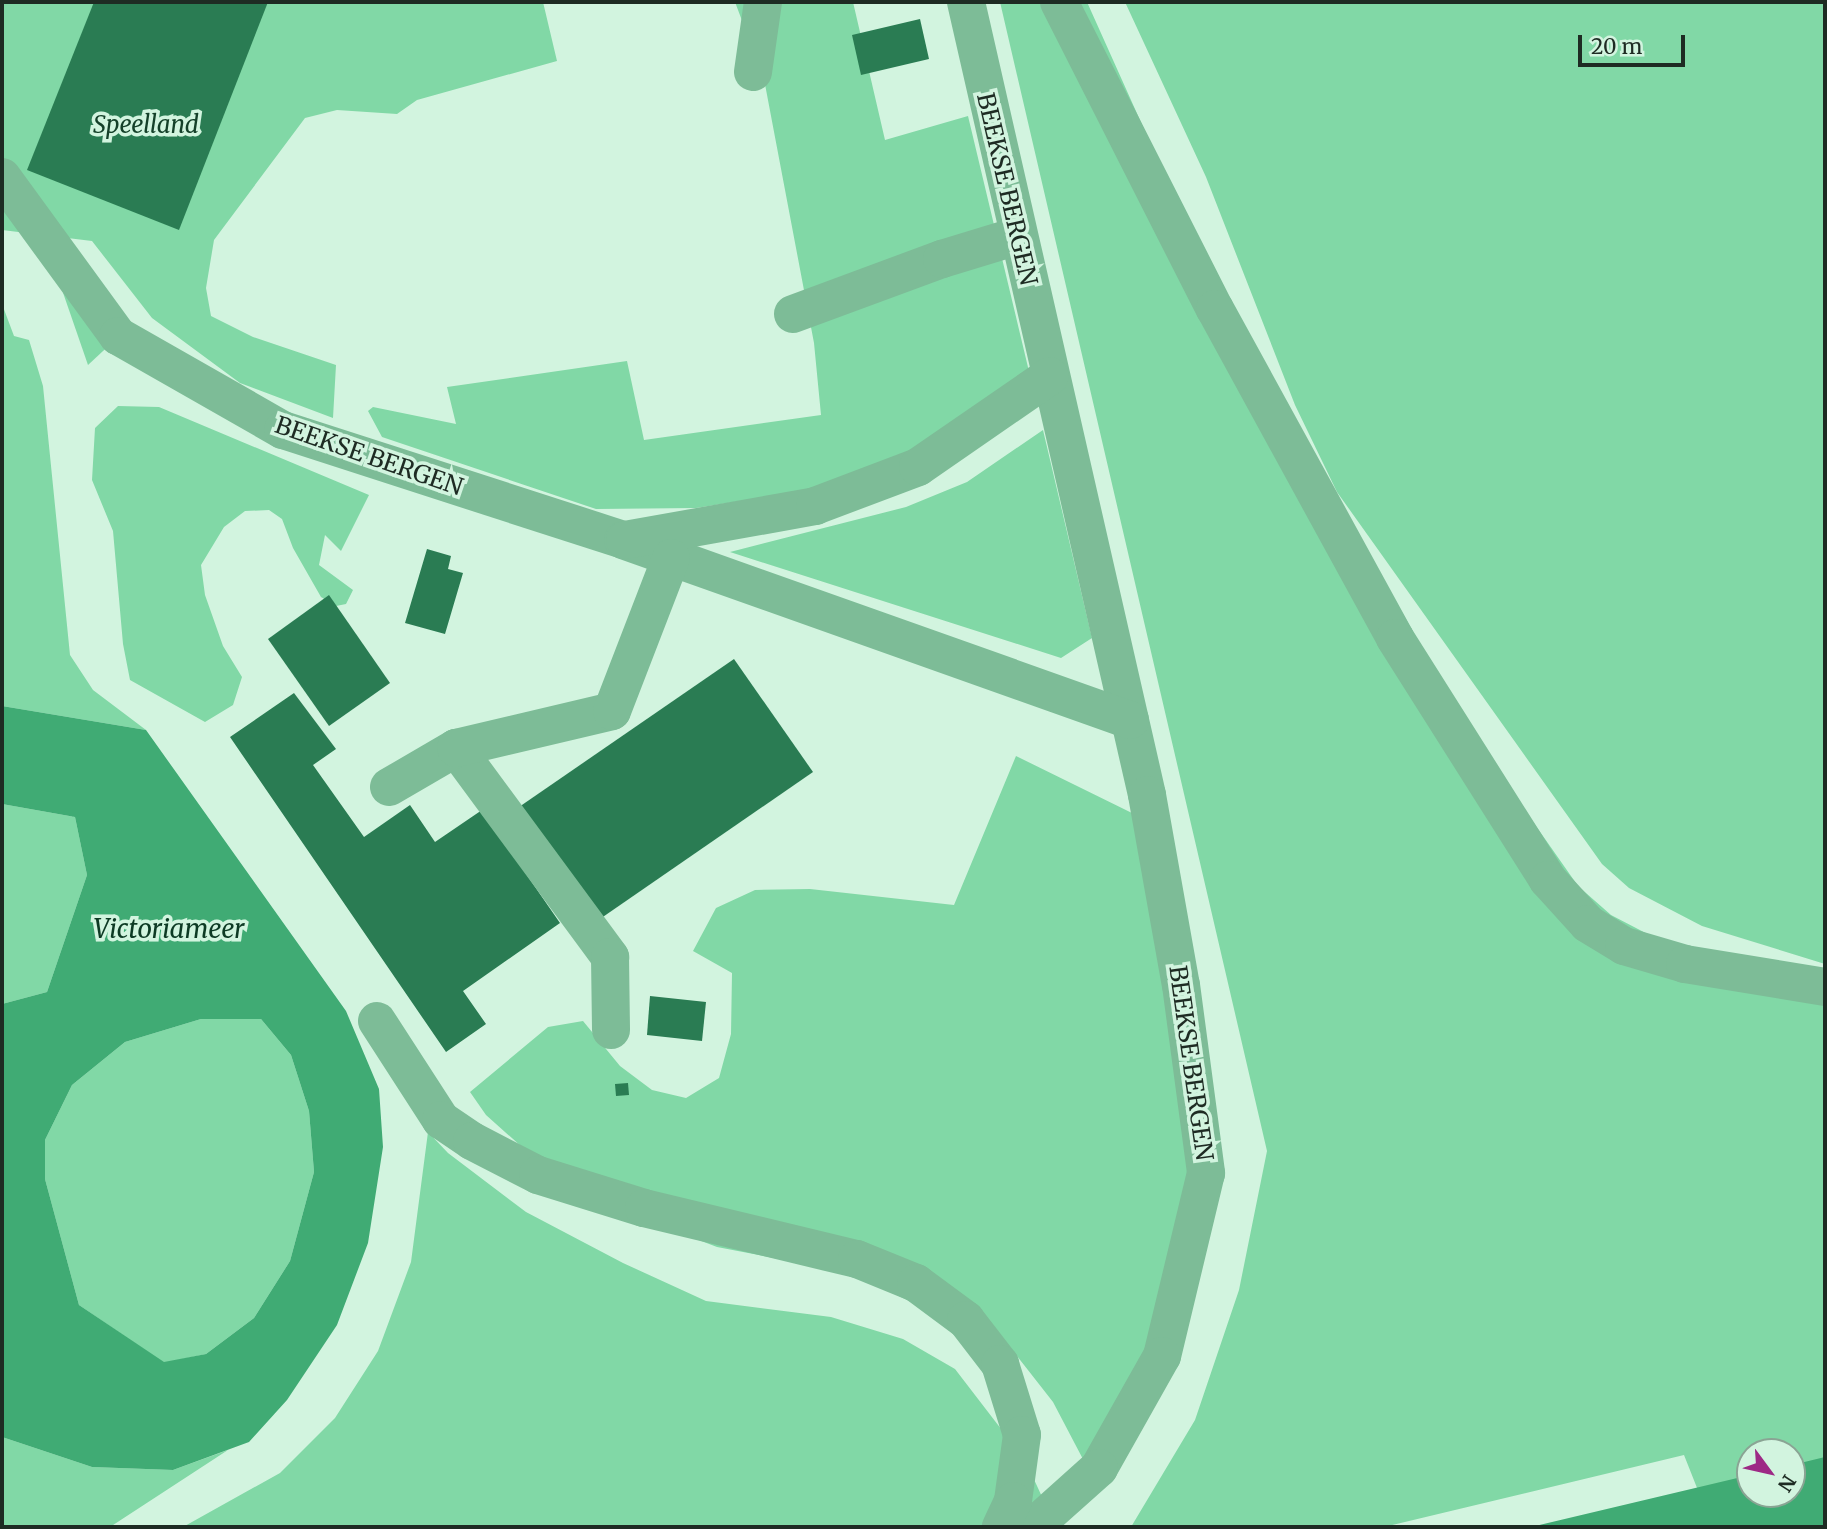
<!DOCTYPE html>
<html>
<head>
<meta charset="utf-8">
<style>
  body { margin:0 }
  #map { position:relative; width:1827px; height:1529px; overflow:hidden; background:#d2f4df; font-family:Merriweather,serif }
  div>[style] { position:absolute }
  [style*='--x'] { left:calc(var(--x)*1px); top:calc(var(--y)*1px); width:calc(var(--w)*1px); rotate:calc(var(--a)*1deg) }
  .green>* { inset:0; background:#81d8a6 }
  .water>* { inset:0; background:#40ab74 }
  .building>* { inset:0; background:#2a7c53 }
  .minor>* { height:38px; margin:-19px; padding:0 19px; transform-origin:19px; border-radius:19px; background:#7dbc97 }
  span { translate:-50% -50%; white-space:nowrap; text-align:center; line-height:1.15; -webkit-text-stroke:7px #d2f4df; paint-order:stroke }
  .park-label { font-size:24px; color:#144029; font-style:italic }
  .street-label { font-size:24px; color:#1e2b23 }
  .water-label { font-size:26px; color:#0d3a24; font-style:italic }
  .frame { position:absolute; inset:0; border:4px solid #1e2b23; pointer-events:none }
  .north { position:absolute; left:1736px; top:1438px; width:70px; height:70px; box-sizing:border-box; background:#d2f4df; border:2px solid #8aa494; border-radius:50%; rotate:123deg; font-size:19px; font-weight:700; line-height:28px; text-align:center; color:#1e2b23 }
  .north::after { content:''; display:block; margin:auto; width:24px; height:32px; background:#9d2985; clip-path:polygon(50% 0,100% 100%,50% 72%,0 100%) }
  .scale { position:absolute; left:1578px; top:35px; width:107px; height:32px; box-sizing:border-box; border:4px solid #1e2b23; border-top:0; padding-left:9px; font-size:21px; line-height:24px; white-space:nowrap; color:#1e2b23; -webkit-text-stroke:5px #d2f4df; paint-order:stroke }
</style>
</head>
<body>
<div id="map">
  <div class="green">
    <i style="clip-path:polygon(2px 2px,543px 2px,557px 61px,417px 100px,397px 114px,337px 110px,305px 118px,214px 240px,206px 288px,211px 316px,253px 337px,336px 365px,333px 418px,240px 383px,152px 318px,92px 241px,2px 230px)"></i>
    <i style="clip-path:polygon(735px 2px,853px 2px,885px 140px,968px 116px,1032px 384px,923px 450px,841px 485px,696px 508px,596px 509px,382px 437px,368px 411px,373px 407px,456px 424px,447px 387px,627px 361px,644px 440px,821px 415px,814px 343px,764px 79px)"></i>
    <i style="clip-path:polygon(evenodd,1000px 2px,1087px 2px,1205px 265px,1470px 732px,1578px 886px,1611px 915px,1684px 953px,1825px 994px,1825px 1487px,1745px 1507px,1701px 1498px,1684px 1455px,1384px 1527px,1131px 1527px,1195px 1420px,1239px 1290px,1267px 1151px,1000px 2px,1750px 1452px,1792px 1452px,1792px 1494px,1750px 1494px,1750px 1452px)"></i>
    <i style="clip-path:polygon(1125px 2px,1825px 2px,1825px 964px,1702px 926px,1629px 888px,1602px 864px,1337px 492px,1295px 405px,1206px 177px)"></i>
    <i style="clip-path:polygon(50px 255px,117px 338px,88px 365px)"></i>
    <i style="clip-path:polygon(2px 304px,14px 336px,29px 340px,43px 386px,70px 655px,93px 690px,146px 730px,2px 706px)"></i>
    <i style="clip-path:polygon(118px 406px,159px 407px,369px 495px,341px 551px,325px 535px,319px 565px,353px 590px,346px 604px,336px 606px,321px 597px,293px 548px,282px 519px,269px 510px,245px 511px,224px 527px,201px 565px,205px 595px,223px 646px,242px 677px,233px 705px,205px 722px,130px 680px,123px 644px,113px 531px,92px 480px,95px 428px)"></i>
    <i style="clip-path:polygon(1043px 430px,1092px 638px,1061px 658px,730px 552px,906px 507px,967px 482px)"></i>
    <i style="clip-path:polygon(1016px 756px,1134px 814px,1189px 1088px,1189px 1207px,1173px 1301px,1096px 1484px,1053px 1402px,1013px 1351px,851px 1273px,717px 1247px,623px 1211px,541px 1164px,486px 1115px,470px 1092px,548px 1027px,583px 1021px,620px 1066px,652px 1090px,686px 1098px,719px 1078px,731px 1034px,732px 973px,693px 951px,716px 908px,755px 890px,810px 889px,954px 905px)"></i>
    <i style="clip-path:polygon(2px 804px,75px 817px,87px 875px,47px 992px,2px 1004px)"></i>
    <i style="clip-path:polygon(201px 1019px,261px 1019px,291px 1055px,309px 1111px,314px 1172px,290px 1261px,254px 1318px,206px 1354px,164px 1363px,79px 1305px,45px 1179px,45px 1140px,72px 1085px,125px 1042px)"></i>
    <i style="clip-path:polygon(428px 1132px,448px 1153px,526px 1212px,623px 1263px,706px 1301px,831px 1317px,903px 1339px,955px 1369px,1025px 1460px,1056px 1527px,183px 1527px,280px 1473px,335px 1418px,378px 1351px,411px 1262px)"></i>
    <i style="clip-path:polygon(2px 1437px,92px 1467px,173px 1470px,228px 1450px,110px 1527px,2px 1527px)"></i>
  </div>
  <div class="water">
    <i style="clip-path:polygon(evenodd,2px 706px,146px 730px,346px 1011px,379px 1089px,383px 1147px,368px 1243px,337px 1325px,287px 1400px,249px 1442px,173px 1470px,92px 1467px,2px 1437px,2px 1004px,47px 992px,87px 875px,75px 817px,2px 804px,2px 706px,201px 1019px,261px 1019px,291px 1055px,309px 1111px,314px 1172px,290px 1261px,254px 1318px,206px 1354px,164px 1362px,79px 1305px,45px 1179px,45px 1140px,72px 1085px,125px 1042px,201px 1019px)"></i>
    <i style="clip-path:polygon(1825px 1457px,1825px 1527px,1531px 1527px,1750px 1475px,1750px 1494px,1792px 1494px,1792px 1465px)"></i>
  </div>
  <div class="building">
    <i style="clip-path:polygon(94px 2px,268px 2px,179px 230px,27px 170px)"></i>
    <i style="clip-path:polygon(920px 19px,929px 59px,861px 75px,852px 35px)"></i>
    <i style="clip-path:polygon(427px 549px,451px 556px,448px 569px,463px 573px,445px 634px,405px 623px)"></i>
    <i style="clip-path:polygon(329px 595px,390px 683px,329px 726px,268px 639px)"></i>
    <i style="clip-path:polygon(734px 659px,813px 772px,597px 921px,519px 807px)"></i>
    <i style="clip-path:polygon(294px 693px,336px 749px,313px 765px,364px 837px,410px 805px,435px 842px,482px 810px,560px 923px,463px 991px,486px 1024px,446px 1052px,230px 737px)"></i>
    <i style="clip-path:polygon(650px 996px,706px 1002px,702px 1041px,647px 1035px)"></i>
    <i style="clip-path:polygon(628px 1083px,629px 1095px,616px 1096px,615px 1084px)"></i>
  </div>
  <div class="minor">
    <i style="--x:966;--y:2;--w:813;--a:77.14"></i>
    <i style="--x:1147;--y:795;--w:193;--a:79.9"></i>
    <i style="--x:1181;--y:985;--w:190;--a:82.4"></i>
    <i style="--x:1206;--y:1173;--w:188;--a:103.5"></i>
    <i style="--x:1162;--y:1356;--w:129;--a:119.4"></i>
    <i style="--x:1099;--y:1468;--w:89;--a:138.2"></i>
    <i style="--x:1059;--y:2;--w:344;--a:63.1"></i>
    <i style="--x:1215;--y:309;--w:375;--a:61.3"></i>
    <i style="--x:1395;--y:638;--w:286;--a:57.7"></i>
    <i style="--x:1548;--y:880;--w:59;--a:47.7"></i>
    <i style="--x:1588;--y:924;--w:42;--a:31.4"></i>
    <i style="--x:1624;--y:946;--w:64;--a:16.4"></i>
    <i style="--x:1685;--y:964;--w:142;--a:9.3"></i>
    <i style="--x:753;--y:72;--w:71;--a:-81.9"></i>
    <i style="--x:2;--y:177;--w:197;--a:53.9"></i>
    <i style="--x:118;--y:336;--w:190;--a:29.7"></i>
    <i style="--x:283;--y:430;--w:357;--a:17.9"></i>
    <i style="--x:623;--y:540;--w:538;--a:19.55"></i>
    <i style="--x:793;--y:314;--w:159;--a:-20.3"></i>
    <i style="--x:942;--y:259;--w:78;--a:-17"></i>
    <i style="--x:625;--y:540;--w:193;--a:-10.1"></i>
    <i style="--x:815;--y:506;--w:110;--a:-20.7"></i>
    <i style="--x:918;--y:467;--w:160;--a:-34.6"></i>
    <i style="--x:456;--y:748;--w:260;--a:53.6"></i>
    <i style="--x:610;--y:957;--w:73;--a:89.2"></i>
    <i style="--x:389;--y:787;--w:78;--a:-30.2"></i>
    <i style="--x:456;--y:748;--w:160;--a:-13.3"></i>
    <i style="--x:612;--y:711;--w:164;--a:-68.9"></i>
    <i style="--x:377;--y:1021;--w:118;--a:57.1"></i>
    <i style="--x:441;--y:1120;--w:37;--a:34"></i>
    <i style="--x:472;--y:1141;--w:74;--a:27.3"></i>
    <i style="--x:538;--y:1175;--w:111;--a:17.3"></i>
    <i style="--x:644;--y:1208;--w:219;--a:13.5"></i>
    <i style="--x:857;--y:1259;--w:64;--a:22.1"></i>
    <i style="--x:916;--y:1283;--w:62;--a:36.5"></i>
    <i style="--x:966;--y:1320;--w:56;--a:52.3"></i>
    <i style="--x:1000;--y:1364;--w:74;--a:72.8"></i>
    <i style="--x:1022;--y:1435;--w:67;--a:97.8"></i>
    <i style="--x:1013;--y:1501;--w:29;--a:115"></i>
  </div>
  <div class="park-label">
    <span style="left:146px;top:125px">Speelland</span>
  </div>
  <div class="street-label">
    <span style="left:1007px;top:189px;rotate:77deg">BEEKSE BERGEN</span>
    <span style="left:369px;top:456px;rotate:19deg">BEEKSE BERGEN</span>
    <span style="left:1191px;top:1063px;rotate:82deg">BEEKSE BERGEN</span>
  </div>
  <div class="water-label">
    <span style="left:169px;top:929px">Victoriameer</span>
  </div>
  <div class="frame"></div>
  <div class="north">N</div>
  <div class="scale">20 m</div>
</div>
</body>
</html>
